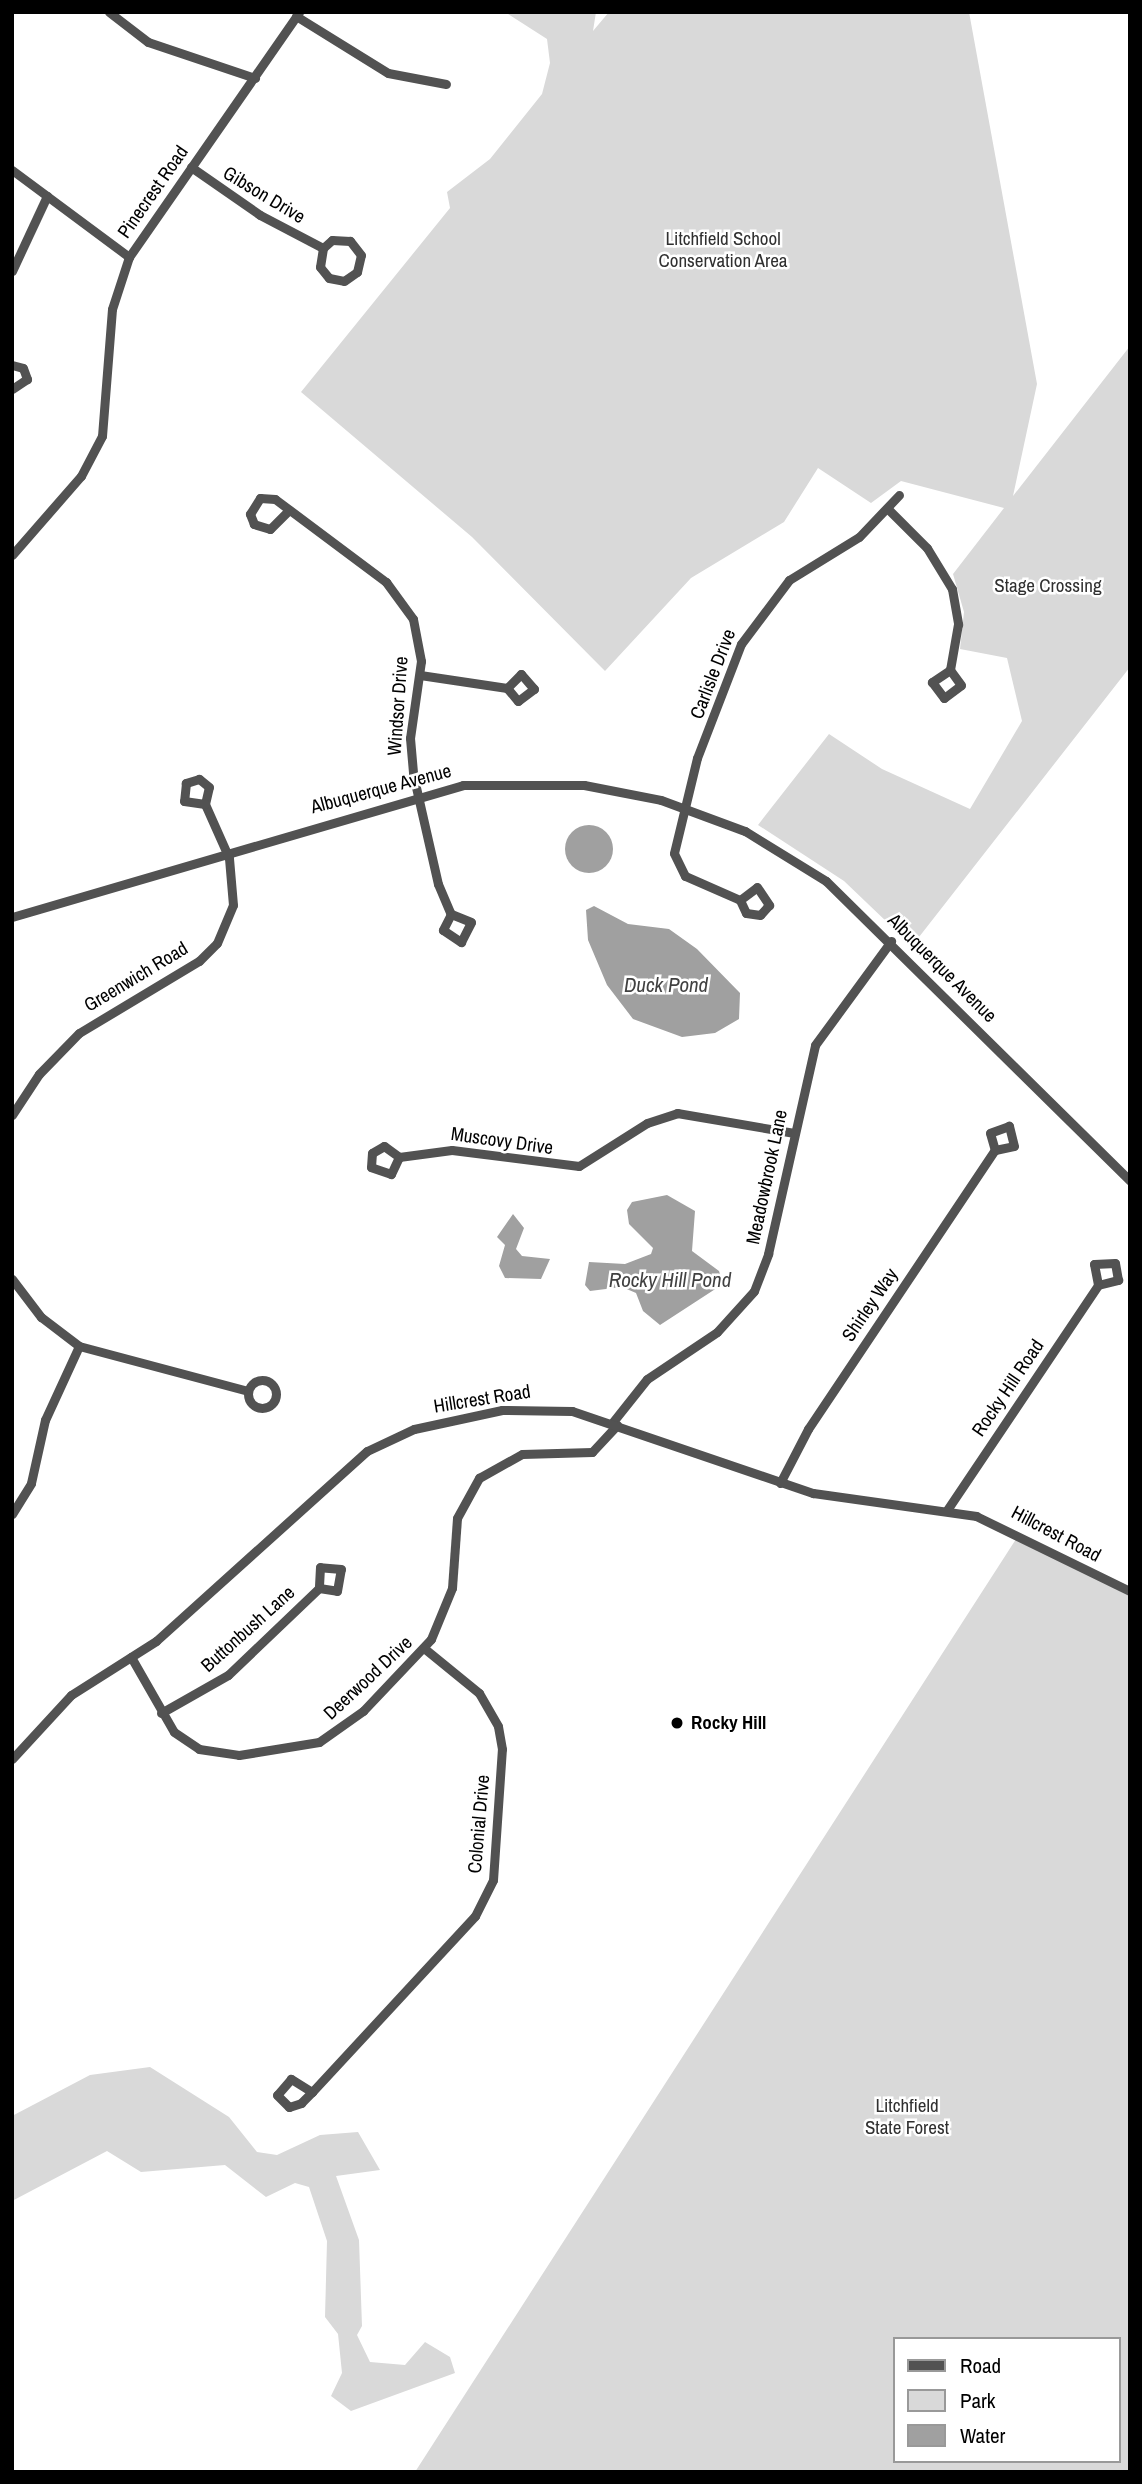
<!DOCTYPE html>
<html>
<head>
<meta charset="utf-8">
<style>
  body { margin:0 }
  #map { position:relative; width:1142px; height:2484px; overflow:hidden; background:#fff; font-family:"Archivo Narrow",sans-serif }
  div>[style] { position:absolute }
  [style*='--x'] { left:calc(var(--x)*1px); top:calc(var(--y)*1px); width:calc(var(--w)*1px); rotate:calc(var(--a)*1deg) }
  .green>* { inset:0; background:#d9d9d9 }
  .water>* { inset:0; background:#a0a0a0 }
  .round { border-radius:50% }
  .minor>* { height:9px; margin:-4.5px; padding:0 4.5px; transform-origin:4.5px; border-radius:4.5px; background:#525252 }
  .minor>.ring { margin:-4.5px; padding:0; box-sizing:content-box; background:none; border:9px solid #525252; border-radius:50% }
  .dots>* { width:19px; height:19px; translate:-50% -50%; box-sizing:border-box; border:4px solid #fff; border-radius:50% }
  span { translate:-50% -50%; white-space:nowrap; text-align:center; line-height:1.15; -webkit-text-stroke:5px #fff; paint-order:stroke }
  .street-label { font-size:19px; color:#000 }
  .park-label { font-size:19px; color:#303030 }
  .poi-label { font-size:19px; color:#000; font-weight:700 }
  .left { translate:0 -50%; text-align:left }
  .water-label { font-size:21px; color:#414141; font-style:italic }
  .frame { position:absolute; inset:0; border:14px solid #000; pointer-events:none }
  .legend { position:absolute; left:893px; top:2337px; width:228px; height:126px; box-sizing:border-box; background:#fff; border:2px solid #999; margin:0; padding:9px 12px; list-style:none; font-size:21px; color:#000 }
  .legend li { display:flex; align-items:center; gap:14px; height:35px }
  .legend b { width:35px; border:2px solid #999 }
</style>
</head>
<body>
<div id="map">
  <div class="green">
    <i style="clip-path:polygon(505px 12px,596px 12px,593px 31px,609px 12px,969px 12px,1037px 384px,1013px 496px,1130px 346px,1130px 667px,912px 946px,844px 881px,758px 825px,829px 734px,882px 769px,970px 809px,1022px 721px,1007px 658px,960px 649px,964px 612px,953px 574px,1004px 508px,901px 481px,871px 503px,818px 468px,784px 522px,691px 578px,605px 671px,472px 537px,301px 392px,450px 208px,447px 192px,490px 159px,542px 94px,550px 63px,547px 39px)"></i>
    <i style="clip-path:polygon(evenodd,1018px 1536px,1130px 1594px,1130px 2472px,415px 2472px,1018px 1536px,895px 2339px,1119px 2339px,1119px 2461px,895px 2461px,895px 2339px)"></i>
    <i style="clip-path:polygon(150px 2067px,229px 2117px,257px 2152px,277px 2155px,320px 2135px,358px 2132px,380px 2170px,336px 2176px,359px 2240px,362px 2326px,357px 2335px,370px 2362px,405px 2365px,425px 2342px,450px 2357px,455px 2373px,351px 2411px,331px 2396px,342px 2373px,338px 2334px,325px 2317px,327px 2241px,309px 2187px,295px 2183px,266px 2197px,225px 2165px,141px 2172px,107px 2151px,12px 2201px,12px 2116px,90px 2075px)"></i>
  </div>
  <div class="water">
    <i class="round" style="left:565px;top:825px;width:48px;height:48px"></i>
    <i style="clip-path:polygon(594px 906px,628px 924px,669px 929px,697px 949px,740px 993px,739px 1019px,715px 1033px,682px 1037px,633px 1019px,607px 985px,588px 940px,586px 910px)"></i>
    <i style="clip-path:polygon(667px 1195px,695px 1211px,692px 1251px,719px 1271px,723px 1284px,660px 1325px,643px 1311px,636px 1293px,622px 1287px,590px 1291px,585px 1285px,589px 1262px,625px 1264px,651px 1254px,653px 1248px,629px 1224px,627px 1210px,632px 1202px)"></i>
    <i style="clip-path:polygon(513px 1214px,524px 1228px,516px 1249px,522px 1256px,550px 1259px,541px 1279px,505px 1278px,499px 1266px,505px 1245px,497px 1237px)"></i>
  </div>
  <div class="minor">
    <i style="--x:109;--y:12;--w:49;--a:37.6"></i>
    <i style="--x:148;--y:42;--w:113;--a:18.6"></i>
    <i style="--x:296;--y:16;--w:108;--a:31.8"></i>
    <i style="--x:388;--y:73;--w:59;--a:10.7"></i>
    <i style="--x:191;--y:167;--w:84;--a:34.8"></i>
    <i style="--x:260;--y:215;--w:71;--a:27.6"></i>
    <i style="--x:323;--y:248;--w:19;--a:99"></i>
    <i style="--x:320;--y:267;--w:14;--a:51"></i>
    <i style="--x:329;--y:278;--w:15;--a:11"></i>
    <i style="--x:344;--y:281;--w:16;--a:-35"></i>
    <i style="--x:357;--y:272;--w:17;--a:-77"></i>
    <i style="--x:361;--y:255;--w:18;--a:-128"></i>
    <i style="--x:350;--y:241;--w:18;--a:-177"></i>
    <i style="--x:332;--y:240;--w:12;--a:138"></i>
    <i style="--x:12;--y:170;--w:146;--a:36.6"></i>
    <i style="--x:12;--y:271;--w:83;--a:-65"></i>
    <i style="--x:12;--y:365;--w:11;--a:15"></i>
    <i style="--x:23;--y:368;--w:12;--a:70"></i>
    <i style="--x:27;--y:379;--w:18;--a:146"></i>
    <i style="--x:888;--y:509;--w:55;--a:45"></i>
    <i style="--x:927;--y:548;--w:48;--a:58.6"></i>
    <i style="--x:952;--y:589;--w:36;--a:80"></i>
    <i style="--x:958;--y:624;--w:47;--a:99.9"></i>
    <i style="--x:950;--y:670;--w:22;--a:146"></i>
    <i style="--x:932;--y:682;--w:20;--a:53"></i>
    <i style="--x:944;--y:698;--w:21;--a:-37"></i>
    <i style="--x:961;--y:685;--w:19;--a:-126"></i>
    <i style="--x:289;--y:510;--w:27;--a:135"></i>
    <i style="--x:270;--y:529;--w:17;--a:-163"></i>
    <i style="--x:254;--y:524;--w:11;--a:-112"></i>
    <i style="--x:250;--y:514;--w:19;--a:-58"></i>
    <i style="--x:260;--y:498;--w:15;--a:4"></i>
    <i style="--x:275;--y:499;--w:139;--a:36.8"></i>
    <i style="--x:386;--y:582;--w:46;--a:53.9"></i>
    <i style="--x:413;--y:619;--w:43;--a:79.2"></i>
    <i style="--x:421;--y:661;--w:78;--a:98.1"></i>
    <i style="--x:410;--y:738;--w:36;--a:85"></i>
    <i style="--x:413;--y:774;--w:113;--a:77.2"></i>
    <i style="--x:438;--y:884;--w:33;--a:67"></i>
    <i style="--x:451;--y:914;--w:18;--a:117"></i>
    <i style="--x:443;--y:930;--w:22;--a:34"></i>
    <i style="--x:461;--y:942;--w:22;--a:-63"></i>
    <i style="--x:471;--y:922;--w:22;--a:-158"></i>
    <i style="--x:12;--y:555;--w:105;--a:-48.9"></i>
    <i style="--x:81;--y:476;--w:45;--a:-62.3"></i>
    <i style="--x:102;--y:436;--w:127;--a:-85.5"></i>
    <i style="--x:112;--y:309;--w:55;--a:-71.9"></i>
    <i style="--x:129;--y:257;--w:298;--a:-55.2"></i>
    <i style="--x:420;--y:675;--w:88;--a:8.5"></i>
    <i style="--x:507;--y:688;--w:17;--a:50"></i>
    <i style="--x:518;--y:701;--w:20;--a:-37"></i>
    <i style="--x:534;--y:689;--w:20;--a:-131"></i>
    <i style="--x:521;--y:674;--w:20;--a:135"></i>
    <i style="--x:740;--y:900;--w:21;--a:-37"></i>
    <i style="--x:757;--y:887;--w:22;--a:56"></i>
    <i style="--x:769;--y:905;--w:13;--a:132"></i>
    <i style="--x:760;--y:915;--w:14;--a:-172"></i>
    <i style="--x:746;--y:913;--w:14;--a:-115"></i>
    <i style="--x:740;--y:900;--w:60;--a:-156.4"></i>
    <i style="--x:685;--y:876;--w:25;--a:-116"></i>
    <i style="--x:674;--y:853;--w:98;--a:-76.4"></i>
    <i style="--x:697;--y:758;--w:122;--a:-68.9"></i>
    <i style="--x:741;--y:644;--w:80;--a:-53.1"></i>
    <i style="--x:789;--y:580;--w:82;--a:-31.6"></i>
    <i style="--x:859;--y:537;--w:58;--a:-46.4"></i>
    <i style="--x:12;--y:917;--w:470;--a:-16.3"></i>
    <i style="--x:463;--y:785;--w:121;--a:0"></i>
    <i style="--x:584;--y:785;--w:78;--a:11"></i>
    <i style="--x:661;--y:800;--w:90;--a:20.3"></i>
    <i style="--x:745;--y:831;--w:95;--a:31.7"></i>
    <i style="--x:826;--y:881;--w:427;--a:44.6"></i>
    <i style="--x:12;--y:1115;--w:49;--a:-56.6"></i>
    <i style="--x:39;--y:1074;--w:57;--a:-45.7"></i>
    <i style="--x:79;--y:1033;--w:140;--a:-31"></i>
    <i style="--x:199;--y:961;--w:25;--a:-45"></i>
    <i style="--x:217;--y:943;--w:41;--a:-67.2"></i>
    <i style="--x:233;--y:905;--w:47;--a:-94.9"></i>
    <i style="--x:229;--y:858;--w:59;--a:-114"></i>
    <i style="--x:205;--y:804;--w:17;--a:-77"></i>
    <i style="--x:209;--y:787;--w:13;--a:-141"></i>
    <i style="--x:199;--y:779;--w:14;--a:163"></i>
    <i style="--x:186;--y:783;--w:18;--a:96"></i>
    <i style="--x:184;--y:801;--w:21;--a:8"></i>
    <i style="--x:399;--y:1157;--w:19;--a:115"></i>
    <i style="--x:391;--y:1174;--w:21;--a:-161"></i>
    <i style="--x:371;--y:1167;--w:14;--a:-86"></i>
    <i style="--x:372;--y:1153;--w:14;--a:-30"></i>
    <i style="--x:384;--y:1146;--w:19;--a:36"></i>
    <i style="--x:399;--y:1157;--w:53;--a:-7.5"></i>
    <i style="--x:452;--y:1150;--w:128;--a:7.2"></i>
    <i style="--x:579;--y:1166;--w:80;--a:-32.3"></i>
    <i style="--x:647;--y:1123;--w:32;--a:-18"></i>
    <i style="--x:677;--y:1113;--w:119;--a:9.7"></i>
    <i style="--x:12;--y:1279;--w:48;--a:52.7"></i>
    <i style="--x:41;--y:1317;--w:48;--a:37.3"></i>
    <i style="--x:79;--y:1346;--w:175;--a:14.9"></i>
    <i class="ring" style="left:248px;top:1380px;width:19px;height:19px"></i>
    <i style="--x:612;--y:1423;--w:56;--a:-51.5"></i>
    <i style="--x:647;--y:1379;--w:84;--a:-33.9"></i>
    <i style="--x:717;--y:1332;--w:55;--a:-47.9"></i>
    <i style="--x:754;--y:1291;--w:40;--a:-69"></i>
    <i style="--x:768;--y:1254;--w:214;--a:-77.3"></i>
    <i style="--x:815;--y:1045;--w:129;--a:-53.8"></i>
    <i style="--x:780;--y:1483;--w:61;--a:-62.6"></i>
    <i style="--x:808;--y:1429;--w:336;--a:-56.2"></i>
    <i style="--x:995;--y:1150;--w:19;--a:-12"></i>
    <i style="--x:1014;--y:1146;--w:21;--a:-104"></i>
    <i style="--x:1009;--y:1126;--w:20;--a:160"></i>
    <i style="--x:990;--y:1133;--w:18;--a:74"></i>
    <i style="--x:947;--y:1510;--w:271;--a:-56.1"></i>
    <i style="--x:1098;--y:1285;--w:21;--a:-14"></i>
    <i style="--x:1118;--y:1280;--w:17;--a:-100"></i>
    <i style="--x:1115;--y:1263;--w:21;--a:177"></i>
    <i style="--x:1094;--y:1264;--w:21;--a:79"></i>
    <i style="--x:12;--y:1514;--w:36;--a:-58"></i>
    <i style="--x:31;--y:1483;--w:65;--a:-77.5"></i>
    <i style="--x:45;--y:1420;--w:81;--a:-65.3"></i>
    <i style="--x:131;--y:1657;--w:86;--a:60.2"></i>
    <i style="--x:174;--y:1732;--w:30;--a:34"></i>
    <i style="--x:199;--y:1749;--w:40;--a:8.5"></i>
    <i style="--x:239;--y:1755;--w:81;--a:-9.2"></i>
    <i style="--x:319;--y:1742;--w:54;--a:-35.2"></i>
    <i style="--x:363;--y:1711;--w:99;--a:-46.6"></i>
    <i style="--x:431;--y:1639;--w:55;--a:-67.6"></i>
    <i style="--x:452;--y:1588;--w:70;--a:-85.9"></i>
    <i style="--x:457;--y:1518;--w:46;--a:-61.2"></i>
    <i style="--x:479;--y:1478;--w:49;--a:-29.2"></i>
    <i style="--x:522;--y:1454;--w:70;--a:-1.6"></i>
    <i style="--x:592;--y:1452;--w:37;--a:-47"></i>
    <i style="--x:161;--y:1713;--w:77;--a:-29.6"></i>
    <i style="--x:228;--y:1675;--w:126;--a:-43.7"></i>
    <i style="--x:319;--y:1588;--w:18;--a:9"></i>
    <i style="--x:337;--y:1591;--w:22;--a:-80"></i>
    <i style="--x:341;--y:1569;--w:21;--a:-175"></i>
    <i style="--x:320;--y:1567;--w:21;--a:93"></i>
    <i style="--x:12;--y:1759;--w:87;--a:-47.3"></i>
    <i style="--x:71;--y:1695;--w:101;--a:-32.4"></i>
    <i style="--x:156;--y:1641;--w:284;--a:-42"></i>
    <i style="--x:367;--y:1451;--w:52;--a:-25.1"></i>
    <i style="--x:414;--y:1429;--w:90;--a:-12.2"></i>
    <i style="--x:502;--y:1410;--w:70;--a:0.8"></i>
    <i style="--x:572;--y:1411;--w:255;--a:18.8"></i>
    <i style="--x:813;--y:1493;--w:165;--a:8"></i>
    <i style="--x:976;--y:1516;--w:171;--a:26"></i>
    <i style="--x:312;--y:2092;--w:25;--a:-148"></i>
    <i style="--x:291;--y:2079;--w:21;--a:131"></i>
    <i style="--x:277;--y:2095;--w:17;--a:45"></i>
    <i style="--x:289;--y:2107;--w:13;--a:-18"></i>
    <i style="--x:301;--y:2103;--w:16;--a:-45"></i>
    <i style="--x:312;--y:2092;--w:240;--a:-47.2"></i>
    <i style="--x:475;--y:1916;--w:40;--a:-63.4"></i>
    <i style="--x:493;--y:1880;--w:131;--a:-86.1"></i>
    <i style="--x:502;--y:1749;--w:23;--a:-100"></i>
    <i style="--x:498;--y:1726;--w:38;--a:-120"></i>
    <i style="--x:479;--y:1693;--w:70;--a:-140.8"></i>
  </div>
  <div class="dots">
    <i style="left:677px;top:1723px;background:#000"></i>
  </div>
  <div class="street-label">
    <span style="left:153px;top:192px;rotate:-55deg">Pinecrest Road</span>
    <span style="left:264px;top:195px;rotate:31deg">Gibson Drive</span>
    <span style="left:713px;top:674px;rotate:-69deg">Carlisle Drive</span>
    <span style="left:398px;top:706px;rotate:-86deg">Windsor Drive</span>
    <span style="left:381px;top:789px;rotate:-15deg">Albuquerque Avenue</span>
    <span style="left:942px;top:968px;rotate:45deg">Albuquerque Avenue</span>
    <span style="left:136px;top:977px;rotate:-31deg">Greenwich Road</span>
    <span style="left:502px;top:1141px;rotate:8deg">Muscovy Drive</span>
    <span style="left:767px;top:1177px;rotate:-78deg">Meadowbrook Lane</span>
    <span style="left:870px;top:1305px;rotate:-56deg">Shirley Way</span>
    <span style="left:1008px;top:1388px;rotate:-56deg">Rocky Hill Road</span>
    <span style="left:482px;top:1399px;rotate:-9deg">Hillcrest Road</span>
    <span style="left:1056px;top:1534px;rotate:28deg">Hillcrest Road</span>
    <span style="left:248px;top:1629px;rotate:-42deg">Buttonbush Lane</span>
    <span style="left:368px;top:1678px;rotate:-43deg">Deerwood Drive</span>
    <span style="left:479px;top:1824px;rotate:-85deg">Colonial Drive</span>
  </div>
  <div class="park-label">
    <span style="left:723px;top:250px">Litchfield School<br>Conservation Area</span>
    <span style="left:1048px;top:586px">Stage Crossing</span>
    <span style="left:907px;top:2117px">Litchfield<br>State Forest</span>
  </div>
  <div class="poi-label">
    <span class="left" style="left:691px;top:1723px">Rocky Hill</span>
  </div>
  <div class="water-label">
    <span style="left:666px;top:985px">Duck Pond</span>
    <span style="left:670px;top:1280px">Rocky Hill Pond</span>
  </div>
  <div class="frame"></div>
  <ul class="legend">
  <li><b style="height:9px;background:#525252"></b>Road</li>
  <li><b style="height:19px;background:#d9d9d9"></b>Park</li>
  <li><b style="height:19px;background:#a0a0a0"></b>Water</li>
  </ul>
</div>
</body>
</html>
